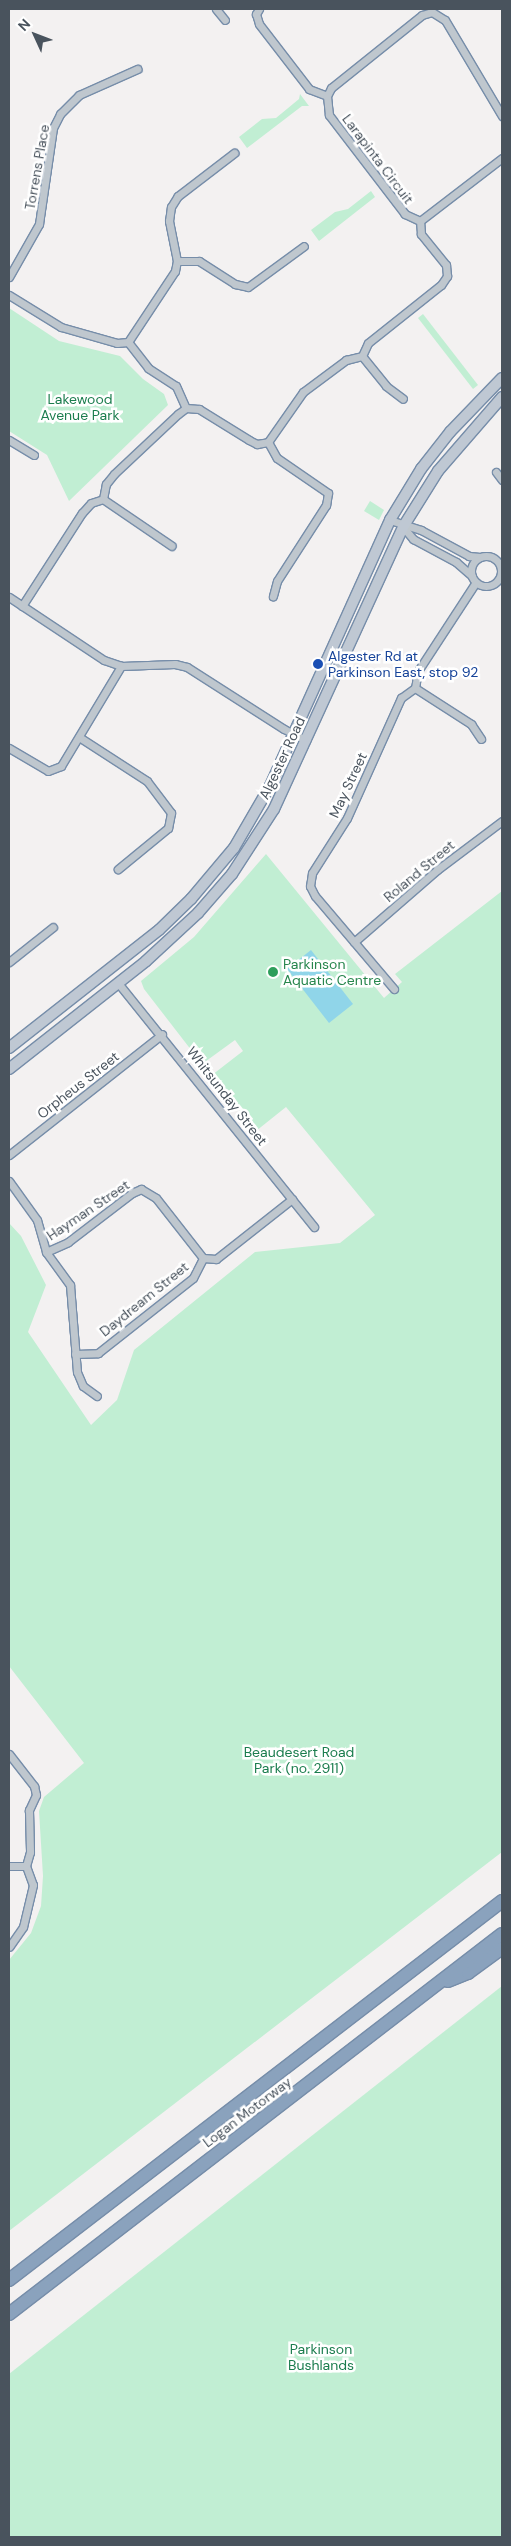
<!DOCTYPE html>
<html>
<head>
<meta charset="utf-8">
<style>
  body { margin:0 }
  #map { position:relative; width:511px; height:2546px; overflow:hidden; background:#f3f1f1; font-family:"DM Sans",sans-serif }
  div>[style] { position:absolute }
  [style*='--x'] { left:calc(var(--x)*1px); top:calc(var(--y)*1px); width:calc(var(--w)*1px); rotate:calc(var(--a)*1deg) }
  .green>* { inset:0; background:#c1eed3 }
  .water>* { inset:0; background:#90d5e9 }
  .roads { filter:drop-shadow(1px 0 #768da9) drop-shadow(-1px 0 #768da9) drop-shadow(0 1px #768da9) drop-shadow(0 -1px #768da9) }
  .minor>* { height:7px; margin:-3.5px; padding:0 3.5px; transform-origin:3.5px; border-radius:3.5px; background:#bfc7ce }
  .minor>.ring { margin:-3.5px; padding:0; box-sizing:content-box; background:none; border:7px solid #bfc7ce; border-radius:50% }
  .secondary>* { height:10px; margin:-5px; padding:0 5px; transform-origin:5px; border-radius:5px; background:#bfc8d3 }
  .motorway>* { height:12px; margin:-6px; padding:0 6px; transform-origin:6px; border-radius:6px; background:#8aa2bd }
  .dots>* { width:14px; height:14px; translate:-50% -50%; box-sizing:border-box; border:2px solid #fff; border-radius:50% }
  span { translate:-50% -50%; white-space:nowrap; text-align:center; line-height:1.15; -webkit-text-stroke:5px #fff; paint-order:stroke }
  .street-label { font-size:14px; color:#49535d }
  .park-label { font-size:14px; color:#1b7d4e }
  .transit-label { font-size:14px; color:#164399 }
  .left { translate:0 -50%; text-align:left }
  .leisure-label { font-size:14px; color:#27864d }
  .frame { position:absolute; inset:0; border:10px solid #49535d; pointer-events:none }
  .north { position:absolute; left:10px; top:10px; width:50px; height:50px; -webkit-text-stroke:4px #fff; paint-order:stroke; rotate:313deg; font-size:14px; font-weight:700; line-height:20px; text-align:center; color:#49535d }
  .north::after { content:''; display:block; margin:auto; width:18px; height:22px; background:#49535d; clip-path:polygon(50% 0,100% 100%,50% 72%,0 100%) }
</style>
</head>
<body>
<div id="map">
  <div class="green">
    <i style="clip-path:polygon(300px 94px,309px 106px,302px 106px,247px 148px,239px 137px,262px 119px,276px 118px,299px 99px)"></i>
    <i style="clip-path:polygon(371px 191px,375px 197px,319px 241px,311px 230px,335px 212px,348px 209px)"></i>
    <i style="clip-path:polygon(9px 308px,59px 341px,120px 356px,143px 379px,164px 394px,168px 405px,69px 501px,47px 455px,9px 431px)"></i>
    <i style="clip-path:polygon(423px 314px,478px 385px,473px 389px,418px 318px)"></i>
    <i style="clip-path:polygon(370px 501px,384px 510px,379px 520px,364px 511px)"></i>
    <i style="clip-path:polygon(266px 854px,384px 998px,402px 982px,395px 974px,502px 891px,502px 1852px,9px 2231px,9px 1960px,31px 1933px,41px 1906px,43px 1876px,39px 1811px,44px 1797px,84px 1763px,9px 1666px,9px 1223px,21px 1236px,46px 1285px,28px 1332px,91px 1425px,117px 1400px,134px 1350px,255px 1252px,340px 1243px,375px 1215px,286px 1107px,256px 1131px,212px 1075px,243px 1051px,235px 1040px,202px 1064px,144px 989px,141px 981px,194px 937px)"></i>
    <i style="clip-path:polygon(502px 1986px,502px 2537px,9px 2537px,9px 2374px)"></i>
  </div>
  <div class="water">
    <i style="clip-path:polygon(311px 950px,353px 1004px,329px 1023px,287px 969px)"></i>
  </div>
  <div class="roads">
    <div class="minor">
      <i style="--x:216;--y:9;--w:14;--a:51"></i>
      <i style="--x:259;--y:9;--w:6;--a:121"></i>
      <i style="--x:256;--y:14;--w:10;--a:73"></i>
      <i style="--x:259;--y:24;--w:82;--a:52.4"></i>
      <i style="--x:309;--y:89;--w:19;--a:21"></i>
      <i style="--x:420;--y:221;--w:17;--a:-155"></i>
      <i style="--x:405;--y:214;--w:125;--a:-127.5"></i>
      <i style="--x:329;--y:115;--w:19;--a:-96"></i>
      <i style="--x:327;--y:96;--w:9;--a:-63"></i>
      <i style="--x:331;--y:88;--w:117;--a:-38.7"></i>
      <i style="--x:422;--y:15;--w:10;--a:-17"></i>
      <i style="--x:432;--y:12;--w:15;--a:32"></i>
      <i style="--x:445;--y:20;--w:112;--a:59.3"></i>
      <i style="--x:420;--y:221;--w:103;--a:-37.5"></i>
      <i style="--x:177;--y:261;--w:22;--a:0"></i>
      <i style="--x:199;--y:261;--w:43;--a:32.6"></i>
      <i style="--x:235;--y:284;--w:13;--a:13"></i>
      <i style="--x:248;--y:287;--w:69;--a:-36.2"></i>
      <i style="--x:9;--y:277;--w:61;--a:-60.5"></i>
      <i style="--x:39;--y:224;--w:97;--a:-81.7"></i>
      <i style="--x:53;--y:128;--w:16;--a:-63"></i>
      <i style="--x:60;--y:114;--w:27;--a:-45"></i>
      <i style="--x:79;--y:95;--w:64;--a:-24.1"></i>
      <i style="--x:9;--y:295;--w:61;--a:31.6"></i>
      <i style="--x:61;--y:327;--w:58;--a:15.9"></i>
      <i style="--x:117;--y:343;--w:11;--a:-5"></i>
      <i style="--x:128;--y:342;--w:85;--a:-56.5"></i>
      <i style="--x:175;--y:271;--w:10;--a:-79"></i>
      <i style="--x:177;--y:261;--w:41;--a:-101.3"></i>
      <i style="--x:169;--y:221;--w:14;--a:-82"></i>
      <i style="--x:171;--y:207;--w:13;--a:-58"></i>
      <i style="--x:178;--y:196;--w:71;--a:-37.5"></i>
      <i style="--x:128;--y:342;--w:33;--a:52"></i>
      <i style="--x:148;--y:368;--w:33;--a:33"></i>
      <i style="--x:176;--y:386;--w:24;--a:66"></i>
      <i style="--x:362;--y:356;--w:38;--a:51"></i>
      <i style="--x:386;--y:386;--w:21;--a:37"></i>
      <i style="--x:9;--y:440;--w:29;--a:31"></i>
      <i style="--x:268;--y:442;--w:18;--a:61"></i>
      <i style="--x:277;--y:458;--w:62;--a:34.5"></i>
      <i style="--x:328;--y:493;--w:12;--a:99"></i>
      <i style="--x:326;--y:505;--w:90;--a:122.8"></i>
      <i style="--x:277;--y:581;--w:16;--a:105"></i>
      <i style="--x:496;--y:472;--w:10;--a:53"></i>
      <i style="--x:103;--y:499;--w:83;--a:34.3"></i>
      <i style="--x:390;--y:520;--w:33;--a:18"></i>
      <i style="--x:421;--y:530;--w:55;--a:28.4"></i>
      <i style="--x:469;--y:556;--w:11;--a:5"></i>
      <i style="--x:403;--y:527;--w:16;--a:50"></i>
      <i style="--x:413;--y:539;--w:49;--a:28.1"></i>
      <i style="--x:456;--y:562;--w:21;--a:41"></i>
      <i class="ring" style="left:471px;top:556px;width:23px;height:23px"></i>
      <i style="--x:9;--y:597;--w:114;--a:33.6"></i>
      <i style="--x:104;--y:660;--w:18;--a:19"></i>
      <i style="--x:121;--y:666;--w:54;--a:-2.1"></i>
      <i style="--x:175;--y:664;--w:12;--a:14"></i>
      <i style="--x:187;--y:667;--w:115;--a:32.6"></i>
      <i style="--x:284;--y:729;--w:25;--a:27"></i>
      <i style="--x:22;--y:606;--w:111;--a:-57.2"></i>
      <i style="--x:82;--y:513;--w:13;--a:-48"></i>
      <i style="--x:91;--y:503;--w:13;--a:-18"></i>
      <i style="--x:103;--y:499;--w:15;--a:-79"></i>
      <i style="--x:106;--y:484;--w:13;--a:-51"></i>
      <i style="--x:114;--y:474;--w:88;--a:-43.2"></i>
      <i style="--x:178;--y:414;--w:10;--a:-37"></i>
      <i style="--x:186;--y:408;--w:13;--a:4"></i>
      <i style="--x:199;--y:409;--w:59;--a:31.8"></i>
      <i style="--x:249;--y:440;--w:9;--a:27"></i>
      <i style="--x:257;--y:444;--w:11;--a:-10"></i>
      <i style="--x:268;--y:442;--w:61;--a:-55"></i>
      <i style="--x:303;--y:392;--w:54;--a:-36.7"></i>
      <i style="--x:346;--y:360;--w:16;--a:-14"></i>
      <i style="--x:362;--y:356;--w:14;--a:-65"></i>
      <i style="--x:368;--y:343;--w:93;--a:-38.5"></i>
      <i style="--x:441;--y:285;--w:11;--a:-56"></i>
      <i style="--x:447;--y:276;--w:11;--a:-95"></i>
      <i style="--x:446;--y:265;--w:40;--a:-129"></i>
      <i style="--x:421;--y:234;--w:13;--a:-94"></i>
      <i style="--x:415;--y:688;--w:67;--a:32.7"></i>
      <i style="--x:471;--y:724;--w:18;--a:56"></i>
      <i style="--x:79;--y:737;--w:81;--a:32.9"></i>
      <i style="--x:147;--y:781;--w:40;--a:53"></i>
      <i style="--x:171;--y:813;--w:15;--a:101"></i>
      <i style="--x:168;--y:828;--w:65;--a:140.6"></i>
      <i style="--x:9;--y:748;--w:45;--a:30.5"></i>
      <i style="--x:48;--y:771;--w:14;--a:-21"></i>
      <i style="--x:61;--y:766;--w:117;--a:-59"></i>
      <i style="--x:354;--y:942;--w:110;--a:-40.9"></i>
      <i style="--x:437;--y:870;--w:81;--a:-37"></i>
      <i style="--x:9;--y:962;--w:56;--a:-38.5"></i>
      <i style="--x:118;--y:983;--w:313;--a:51.2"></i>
      <i style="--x:394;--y:989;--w:122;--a:-130.3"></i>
      <i style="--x:315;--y:896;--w:11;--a:-117"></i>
      <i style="--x:310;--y:886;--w:13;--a:-81"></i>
      <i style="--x:312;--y:873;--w:65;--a:-57.5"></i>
      <i style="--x:347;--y:818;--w:132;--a:-65.8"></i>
      <i style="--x:401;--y:698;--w:17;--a:-36"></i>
      <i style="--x:415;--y:688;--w:17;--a:-80"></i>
      <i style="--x:418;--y:671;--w:106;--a:-56.9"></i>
      <i style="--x:9;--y:1155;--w:195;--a:-38.3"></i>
      <i style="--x:9;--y:1181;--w:48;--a:54.3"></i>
      <i style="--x:37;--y:1220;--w:33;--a:74"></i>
      <i style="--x:46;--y:1252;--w:41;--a:54"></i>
      <i style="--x:70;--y:1285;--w:87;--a:85.4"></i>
      <i style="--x:77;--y:1372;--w:15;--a:67"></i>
      <i style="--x:83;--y:1386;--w:17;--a:36"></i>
      <i style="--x:46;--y:1252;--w:24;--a:-24"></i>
      <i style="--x:68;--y:1242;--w:81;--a:-37.4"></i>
      <i style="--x:132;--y:1193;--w:10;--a:-24"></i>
      <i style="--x:141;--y:1189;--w:17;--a:31"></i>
      <i style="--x:156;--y:1198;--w:76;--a:51.9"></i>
      <i style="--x:203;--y:1258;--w:13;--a:4"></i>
      <i style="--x:216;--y:1259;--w:97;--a:-38.3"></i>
      <i style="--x:75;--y:1354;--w:23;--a:-2"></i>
      <i style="--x:98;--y:1353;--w:121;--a:-38.3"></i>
      <i style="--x:193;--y:1278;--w:22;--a:-63"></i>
      <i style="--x:9;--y:1754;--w:41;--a:52"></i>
      <i style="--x:34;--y:1786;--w:9;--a:77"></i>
      <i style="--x:36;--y:1795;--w:17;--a:115"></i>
      <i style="--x:29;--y:1810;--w:42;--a:88.6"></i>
      <i style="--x:30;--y:1852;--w:15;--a:106"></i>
      <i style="--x:26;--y:1866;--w:20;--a:70"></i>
      <i style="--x:33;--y:1885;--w:43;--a:103.4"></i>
      <i style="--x:23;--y:1927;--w:24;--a:125"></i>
      <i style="--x:9;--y:1866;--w:17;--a:0"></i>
    </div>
    <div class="secondary">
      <i style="--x:9;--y:1048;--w:191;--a:-38.2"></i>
      <i style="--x:159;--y:930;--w:45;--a:-44.1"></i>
      <i style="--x:191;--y:899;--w:67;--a:-49.9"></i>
      <i style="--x:234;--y:848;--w:72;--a:-59.9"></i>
      <i style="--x:270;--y:786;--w:292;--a:-65.7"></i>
      <i style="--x:390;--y:520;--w:60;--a:-58.7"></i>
      <i style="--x:421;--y:469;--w:47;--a:-51.9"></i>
      <i style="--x:450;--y:432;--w:75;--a:-46.1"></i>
      <i style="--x:9;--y:1069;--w:174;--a:-38.2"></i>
      <i style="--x:146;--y:961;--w:71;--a:-42.7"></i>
      <i style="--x:198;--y:913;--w:52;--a:-48.9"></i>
      <i style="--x:232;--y:874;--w:77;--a:-57.1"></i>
      <i style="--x:274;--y:809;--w:310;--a:-65.4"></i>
      <i style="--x:403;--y:527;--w:66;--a:-58"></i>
      <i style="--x:438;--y:471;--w:98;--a:-49.1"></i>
    </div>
    <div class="motorway">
      <i style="--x:448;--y:1981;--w:22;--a:-22"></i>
      <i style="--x:468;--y:1973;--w:42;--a:-36.3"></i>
      <i style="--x:9;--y:2280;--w:622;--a:-37.55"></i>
      <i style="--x:9;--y:2314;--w:622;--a:-37.62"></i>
    </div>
  </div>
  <div class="dots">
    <i style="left:318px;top:664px;background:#1a4fb4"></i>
    <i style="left:273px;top:972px;background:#2e9e5b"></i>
  </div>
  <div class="street-label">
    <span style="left:378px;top:159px;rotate:53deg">Larapinta Circuit</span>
    <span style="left:37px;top:167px;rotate:-80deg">Torrens Place</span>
    <span style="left:282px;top:758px;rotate:-65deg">Algester Road</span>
    <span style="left:348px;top:785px;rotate:-65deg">May Street</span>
    <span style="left:419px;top:871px;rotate:-40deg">Roland Street</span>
    <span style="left:78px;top:1085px;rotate:-38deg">Orpheus Street</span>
    <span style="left:227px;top:1096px;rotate:52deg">Whitsunday Street</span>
    <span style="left:88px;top:1210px;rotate:-34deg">Hayman Street</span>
    <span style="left:144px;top:1299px;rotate:-39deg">Daydream Street</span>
    <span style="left:247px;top:2112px;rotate:-37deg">Logan Motorway</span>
  </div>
  <div class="park-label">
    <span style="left:80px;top:407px">Lakewood<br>Avenue Park</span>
    <span style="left:299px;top:1760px">Beaudesert Road<br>Park (no. 2911)</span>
    <span style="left:321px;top:2357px">Parkinson<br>Bushlands</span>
  </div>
  <div class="transit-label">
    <span class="left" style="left:328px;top:664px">Algester Rd at<br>Parkinson East, stop 92</span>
  </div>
  <div class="leisure-label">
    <span class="left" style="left:283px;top:972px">Parkinson<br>Aquatic Centre</span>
  </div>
  <div class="frame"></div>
  <div class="north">N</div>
</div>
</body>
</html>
